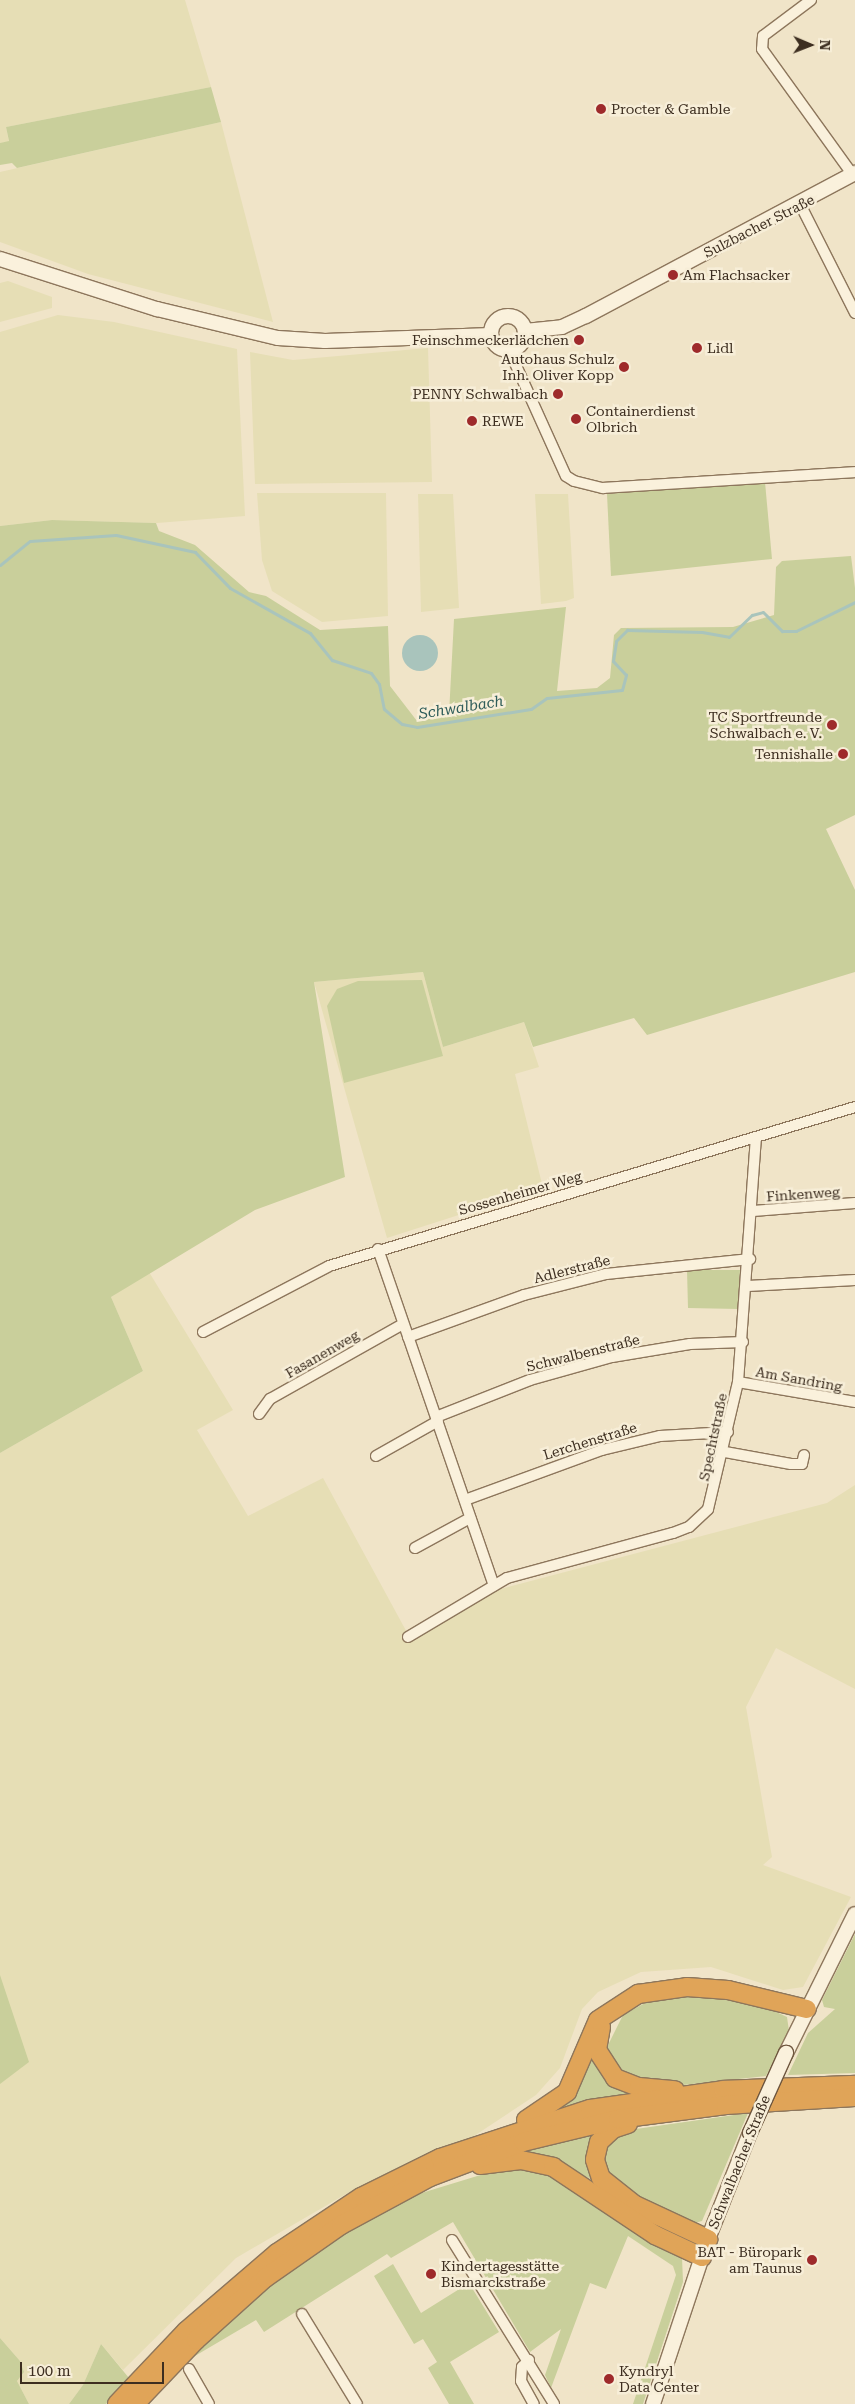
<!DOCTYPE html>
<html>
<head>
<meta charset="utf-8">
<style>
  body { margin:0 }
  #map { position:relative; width:855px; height:2404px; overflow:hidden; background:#f0e4c8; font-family:"Roboto Serif",serif }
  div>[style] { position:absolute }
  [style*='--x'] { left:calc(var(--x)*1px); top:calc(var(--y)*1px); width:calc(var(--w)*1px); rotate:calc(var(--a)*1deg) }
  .farmland>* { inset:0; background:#e6deb5 }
  .green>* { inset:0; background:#c9cf9b }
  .water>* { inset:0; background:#a9c4bc }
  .round { border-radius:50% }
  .stream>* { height:3px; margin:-1.5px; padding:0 1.5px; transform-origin:1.5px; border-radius:1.5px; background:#a9c4bc }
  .roads { filter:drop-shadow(1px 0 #8d765c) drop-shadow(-1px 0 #8d765c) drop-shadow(0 1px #8d765c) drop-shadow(0 -1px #8d765c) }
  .street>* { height:10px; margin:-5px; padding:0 5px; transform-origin:5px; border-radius:5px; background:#faf1dc }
  .secondary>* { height:14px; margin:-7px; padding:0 7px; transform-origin:7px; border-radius:7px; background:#faf1dc }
  .secondary>.ring { margin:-7px; padding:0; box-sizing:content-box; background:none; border:14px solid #faf1dc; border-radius:50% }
  .highway>* { height:18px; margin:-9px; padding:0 9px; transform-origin:9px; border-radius:9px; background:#e0a458 }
  .bridges { filter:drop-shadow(1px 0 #6f573f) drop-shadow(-1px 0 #6f573f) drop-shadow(0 1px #6f573f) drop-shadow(0 -1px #6f573f) }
  .secondary-bridge>* { height:14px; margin:-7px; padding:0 7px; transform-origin:7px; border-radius:7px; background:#faf1dc }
  .dots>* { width:14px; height:14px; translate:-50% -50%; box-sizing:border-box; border:2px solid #f7eed8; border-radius:50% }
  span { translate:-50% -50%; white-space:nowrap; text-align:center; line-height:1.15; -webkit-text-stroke:5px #f7eed8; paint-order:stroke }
  .poi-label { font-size:14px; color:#3d2e20 }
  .left { translate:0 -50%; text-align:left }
  .right { translate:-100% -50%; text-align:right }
  .street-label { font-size:14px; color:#3d2e20 }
  .water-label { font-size:15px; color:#2f5d5a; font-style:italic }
  .north { position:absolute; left:785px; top:20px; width:50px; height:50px; -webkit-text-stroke:4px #f7eed8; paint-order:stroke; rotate:91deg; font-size:14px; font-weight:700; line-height:20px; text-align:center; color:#3d2e20 }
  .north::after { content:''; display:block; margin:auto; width:18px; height:22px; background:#3d2e20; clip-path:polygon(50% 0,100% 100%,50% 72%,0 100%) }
  .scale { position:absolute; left:20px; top:2362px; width:144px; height:22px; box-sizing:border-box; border:2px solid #3d2e20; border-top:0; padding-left:6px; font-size:15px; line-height:18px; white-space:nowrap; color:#3d2e20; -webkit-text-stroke:4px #f7eed8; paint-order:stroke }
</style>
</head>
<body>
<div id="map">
  <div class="farmland">
    <i style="clip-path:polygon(0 0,185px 0,211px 87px,6px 127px,9px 142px,0 143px)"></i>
    <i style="clip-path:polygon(221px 122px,273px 322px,88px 274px,0 242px,0 172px)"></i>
    <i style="clip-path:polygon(8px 281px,52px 297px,52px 308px,0 322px,0 283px)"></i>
    <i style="clip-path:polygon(58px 315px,114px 322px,237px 349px,245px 516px,157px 523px,52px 520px,0 526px,0 332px)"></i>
    <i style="clip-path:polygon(428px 348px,432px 482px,255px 484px,250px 352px,293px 360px)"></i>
    <i style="clip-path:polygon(257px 493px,386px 493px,388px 616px,322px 622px,272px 591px,262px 560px)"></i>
    <i style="clip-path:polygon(418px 494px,453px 494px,459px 608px,421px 612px)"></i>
    <i style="clip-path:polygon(535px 494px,568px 494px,574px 598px,566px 601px,541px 604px)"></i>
    <i style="clip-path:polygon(423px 972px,443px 1047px,524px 1022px,539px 1067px,515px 1074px,543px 1188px,387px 1238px,314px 982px)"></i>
    <i style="clip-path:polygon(149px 1272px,233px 1410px,197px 1430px,248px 1516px,323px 1478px,410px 1638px,489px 1592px,827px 1503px,855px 1485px,855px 1689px,776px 1648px,746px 1707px,772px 1857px,763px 1865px,851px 1897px,803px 1987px,783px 1990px,711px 1967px,641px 1972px,598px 1992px,582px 2009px,560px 2068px,536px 2095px,468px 2140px,346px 2194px,236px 2258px,123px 2370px,101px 2344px,83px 2385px,69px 2404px,29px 2404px,17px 2381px,24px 2372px,20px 2361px,0 2338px,0 1453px,143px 1371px,111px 1297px)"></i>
  </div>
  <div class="green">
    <i style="clip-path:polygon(211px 87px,221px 122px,17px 168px,12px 163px,0 165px,0 143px,9px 141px,6px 127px)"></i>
    <i style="clip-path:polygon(765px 482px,772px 559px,611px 576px,607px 494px)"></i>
    <i style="clip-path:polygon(52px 520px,156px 523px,159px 531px,195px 545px,249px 592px,266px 596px,320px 630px,388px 626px,390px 686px,417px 721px,449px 714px,454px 619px,566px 607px,557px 691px,597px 688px,610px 678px,614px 635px,621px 628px,733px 627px,774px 615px,776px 567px,782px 561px,851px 556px,855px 588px,855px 815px,826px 829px,855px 890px,855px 972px,647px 1035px,634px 1018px,533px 1047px,524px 1022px,443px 1047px,423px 972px,314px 982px,345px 1177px,255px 1210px,111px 1297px,143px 1371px,0 1453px,0 526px)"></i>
    <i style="clip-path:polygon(422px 980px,443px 1056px,344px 1083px,327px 1006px,337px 989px,358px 981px)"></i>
    <i style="clip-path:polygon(687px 1270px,740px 1270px,738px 1309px,688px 1308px)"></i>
    <i style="clip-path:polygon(855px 1934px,855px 2073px,788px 2075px,808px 2033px,835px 2009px,824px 2007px,822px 2000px)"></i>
    <i style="clip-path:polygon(0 1975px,29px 2062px,0 2084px)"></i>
    <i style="clip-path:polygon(656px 1997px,725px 1997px,768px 2008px,787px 2017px,789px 2031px,766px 2076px,674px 2086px,642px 2081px,624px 2072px,605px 2051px,623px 2015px)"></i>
    <i style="clip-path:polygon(592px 2042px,592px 2061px,613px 2087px,666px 2093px,527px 2123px,562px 2105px,578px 2091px)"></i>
    <i style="clip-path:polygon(748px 2113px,702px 2221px,691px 2224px,634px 2196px,602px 2170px,601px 2151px,622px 2131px)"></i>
    <i style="clip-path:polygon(596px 2130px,586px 2156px,597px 2182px,544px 2156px,498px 2159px,537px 2142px)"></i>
    <i style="clip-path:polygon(510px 2166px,544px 2170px,682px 2257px,683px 2282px,643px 2404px,633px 2404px,676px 2275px,673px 2266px,628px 2236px,606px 2289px,590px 2283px,551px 2388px,545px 2375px,561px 2329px,530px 2352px,453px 2222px,391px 2258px,387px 2254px,264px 2332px,256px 2320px,183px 2363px,305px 2253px,415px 2195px)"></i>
    <i style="clip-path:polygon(393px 2264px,421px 2313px,469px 2283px,499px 2332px,450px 2362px,474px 2404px,449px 2404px,428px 2368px,437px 2362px,423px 2339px,414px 2344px,374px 2276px)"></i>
    <i style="clip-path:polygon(0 2338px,20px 2361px,24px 2372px,17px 2381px,29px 2404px,0 2404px)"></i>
    <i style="clip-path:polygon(101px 2344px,129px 2378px,106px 2404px,69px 2404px,83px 2385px)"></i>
  </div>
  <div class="water">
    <i class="round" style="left:402px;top:635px;width:36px;height:36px"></i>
  </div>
  <div class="stream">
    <i style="--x:0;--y:565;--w:38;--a:-39"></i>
    <i style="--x:30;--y:541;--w:86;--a:-4"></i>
    <i style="--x:116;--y:535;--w:81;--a:12.1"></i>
    <i style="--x:195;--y:552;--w:50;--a:45.8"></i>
    <i style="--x:230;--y:588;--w:92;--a:29.4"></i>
    <i style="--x:310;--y:633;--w:35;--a:51"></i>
    <i style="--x:332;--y:660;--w:41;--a:18.4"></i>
    <i style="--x:371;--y:673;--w:14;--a:54"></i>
    <i style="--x:379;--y:684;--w:25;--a:79"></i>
    <i style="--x:384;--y:709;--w:23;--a:40"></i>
    <i style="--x:402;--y:724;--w:15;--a:11"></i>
    <i style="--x:417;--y:727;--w:115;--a:-9"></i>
    <i style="--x:531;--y:709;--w:19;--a:-35"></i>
    <i style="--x:547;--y:698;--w:75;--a:-6.1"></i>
    <i style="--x:622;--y:690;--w:16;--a:-75"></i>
    <i style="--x:626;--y:675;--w:19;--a:-133"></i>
    <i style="--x:613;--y:661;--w:20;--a:-81"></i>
    <i style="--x:616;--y:641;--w:16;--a:-45"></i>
    <i style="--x:627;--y:630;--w:75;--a:1.5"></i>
    <i style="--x:702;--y:632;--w:27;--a:10"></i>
    <i style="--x:729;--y:637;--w:32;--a:-44"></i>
    <i style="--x:752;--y:615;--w:11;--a:-15"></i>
    <i style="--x:763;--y:612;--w:27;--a:45"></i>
    <i style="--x:782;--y:631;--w:14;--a:0"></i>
    <i style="--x:796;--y:631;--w:66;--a:-26.2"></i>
  </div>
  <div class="roads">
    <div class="street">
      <i style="--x:811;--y:0;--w:60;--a:143.1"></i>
      <i style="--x:763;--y:36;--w:13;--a:94"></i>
      <i style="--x:762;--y:49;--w:155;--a:54.2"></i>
      <i style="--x:801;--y:206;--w:120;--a:63.2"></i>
      <i style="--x:503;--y:350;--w:16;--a:45"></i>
      <i style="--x:514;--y:361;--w:126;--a:65.7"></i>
      <i style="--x:566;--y:476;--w:9;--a:32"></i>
      <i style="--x:574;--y:481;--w:30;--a:14"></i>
      <i style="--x:603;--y:488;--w:253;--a:-3.6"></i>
      <i style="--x:514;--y:361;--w:13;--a:-77"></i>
      <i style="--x:753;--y:1211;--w:102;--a:-4.5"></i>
      <i style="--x:378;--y:1249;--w:356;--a:71"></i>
      <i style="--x:748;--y:1286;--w:107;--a:-3.2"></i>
      <i style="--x:203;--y:1332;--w:142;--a:-27.6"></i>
      <i style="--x:329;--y:1266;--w:550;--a:-16.82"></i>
      <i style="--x:408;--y:1337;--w:123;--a:-19.9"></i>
      <i style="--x:524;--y:1295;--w:85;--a:-14.4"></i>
      <i style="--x:606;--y:1274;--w:145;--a:-5.9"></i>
      <i style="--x:738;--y:1382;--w:119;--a:9.7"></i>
      <i style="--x:259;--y:1414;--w:19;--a:-54"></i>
      <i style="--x:270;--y:1399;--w:153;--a:-29.4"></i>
      <i style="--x:436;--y:1417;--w:101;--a:-21.5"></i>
      <i style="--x:530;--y:1380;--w:85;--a:-15.7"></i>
      <i style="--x:612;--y:1357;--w:79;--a:-9.5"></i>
      <i style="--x:690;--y:1344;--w:53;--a:-2.2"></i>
      <i style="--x:725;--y:1452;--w:67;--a:10.3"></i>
      <i style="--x:791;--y:1464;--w:11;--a:0"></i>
      <i style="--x:802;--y:1464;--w:9;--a:-77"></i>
      <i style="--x:376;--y:1456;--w:71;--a:-29.4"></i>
      <i style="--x:465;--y:1500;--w:146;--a:-20.1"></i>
      <i style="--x:602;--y:1450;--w:60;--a:-13.6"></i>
      <i style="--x:660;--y:1436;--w:68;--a:-3.4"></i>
      <i style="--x:415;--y:1548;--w:63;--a:-28.6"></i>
      <i style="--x:408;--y:1637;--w:115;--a:-30.8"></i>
      <i style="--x:507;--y:1578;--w:172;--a:-15.2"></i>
      <i style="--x:673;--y:1533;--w:17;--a:-21"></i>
      <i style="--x:689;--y:1527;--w:26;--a:-43"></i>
      <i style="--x:708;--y:1509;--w:130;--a:-76.7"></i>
      <i style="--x:738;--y:1382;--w:244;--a:-85.8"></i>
      <i style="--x:452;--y:2240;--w:193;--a:58.1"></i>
      <i style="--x:302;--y:2314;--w:105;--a:58.6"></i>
      <i style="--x:529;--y:2360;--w:10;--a:135"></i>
      <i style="--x:522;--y:2367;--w:14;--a:94"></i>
      <i style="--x:521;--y:2381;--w:26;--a:61"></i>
      <i style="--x:189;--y:2369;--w:40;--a:60.3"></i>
    </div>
    <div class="secondary">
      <i style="--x:0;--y:259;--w:165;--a:17.7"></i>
      <i style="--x:157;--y:309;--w:124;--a:13.5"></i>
      <i style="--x:278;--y:338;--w:47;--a:3.7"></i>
      <i style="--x:325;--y:341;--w:166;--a:-2.1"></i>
      <i class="ring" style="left:491px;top:316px;width:20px;height:20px"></i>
      <i style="--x:525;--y:331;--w:37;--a:-6"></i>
      <i style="--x:562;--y:327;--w:26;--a:-25"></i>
      <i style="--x:586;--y:316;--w:305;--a:-28"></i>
      <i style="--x:786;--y:2053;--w:155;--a:-63.6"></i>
      <i style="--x:653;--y:2404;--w:174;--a:-71.6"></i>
      <i style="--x:708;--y:2239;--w:114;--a:-68.4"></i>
    </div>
    <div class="highway">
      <i style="--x:601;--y:2027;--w:23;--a:100"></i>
      <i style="--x:597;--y:2050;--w:33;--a:57"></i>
      <i style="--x:615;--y:2078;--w:26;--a:21"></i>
      <i style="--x:639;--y:2087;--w:36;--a:5"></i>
      <i style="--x:526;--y:2120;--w:50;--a:-34.3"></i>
      <i style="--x:567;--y:2092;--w:78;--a:-66.7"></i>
      <i style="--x:598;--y:2020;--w:48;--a:-33"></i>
      <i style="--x:638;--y:1994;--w:49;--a:-8.1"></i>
      <i style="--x:687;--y:1987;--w:41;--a:4.2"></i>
      <i style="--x:728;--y:1990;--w:81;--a:13.5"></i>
      <i style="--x:628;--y:2124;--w:16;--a:162"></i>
      <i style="--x:613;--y:2129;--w:19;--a:137"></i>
      <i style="--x:599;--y:2142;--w:18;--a:103"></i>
      <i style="--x:595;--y:2160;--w:19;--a:72"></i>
      <i style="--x:601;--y:2178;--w:43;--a:38.5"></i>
      <i style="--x:635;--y:2205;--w:81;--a:25"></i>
      <i style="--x:480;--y:2165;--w:41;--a:-7"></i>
      <i style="--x:521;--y:2160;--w:33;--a:12"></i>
      <i style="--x:553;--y:2167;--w:123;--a:33.7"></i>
      <i style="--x:655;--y:2235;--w:52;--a:25.1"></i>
      <i style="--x:117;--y:2404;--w:100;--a:-46.6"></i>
      <i style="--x:186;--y:2331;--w:120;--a:-40.6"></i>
      <i style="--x:277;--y:2253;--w:101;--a:-33.7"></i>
      <i style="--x:361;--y:2197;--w:88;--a:-26.3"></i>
      <i style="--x:440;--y:2158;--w:158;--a:-18.1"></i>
      <i style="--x:590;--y:2109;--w:134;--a:-8.1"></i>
      <i style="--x:723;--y:2090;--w:132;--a:-2.2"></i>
      <i style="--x:135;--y:2404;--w:88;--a:-46.4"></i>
      <i style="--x:196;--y:2340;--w:93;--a:-41.9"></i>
      <i style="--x:265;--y:2278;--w:93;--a:-34.9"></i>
      <i style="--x:341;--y:2225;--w:101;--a:-28.3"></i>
      <i style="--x:430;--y:2177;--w:99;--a:-20.6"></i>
      <i style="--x:523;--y:2142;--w:98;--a:-13.6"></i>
      <i style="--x:618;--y:2119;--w:109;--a:-7.4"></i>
      <i style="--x:726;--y:2105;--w:129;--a:-3.5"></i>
    </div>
  </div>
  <div class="bridges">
    <div class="secondary-bridge">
      <i style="--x:750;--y:2133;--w:88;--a:-65.8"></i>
    </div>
  </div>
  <div class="dots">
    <i style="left:601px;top:109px;background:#9e2a2b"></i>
    <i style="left:673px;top:275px;background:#9e2a2b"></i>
    <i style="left:579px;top:340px;background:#9e2a2b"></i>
    <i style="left:697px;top:348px;background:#9e2a2b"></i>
    <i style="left:624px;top:367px;background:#9e2a2b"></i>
    <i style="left:558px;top:394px;background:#9e2a2b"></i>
    <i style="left:576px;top:419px;background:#9e2a2b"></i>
    <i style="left:472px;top:421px;background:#9e2a2b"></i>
    <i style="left:832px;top:725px;background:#9e2a2b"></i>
    <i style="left:843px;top:754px;background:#9e2a2b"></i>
    <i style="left:812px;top:2260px;background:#9e2a2b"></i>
    <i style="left:431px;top:2274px;background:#9e2a2b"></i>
    <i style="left:609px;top:2379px;background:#9e2a2b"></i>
  </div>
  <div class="poi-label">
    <span class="left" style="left:611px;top:109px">Procter &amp; Gamble</span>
    <span class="left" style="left:683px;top:275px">Am Flachsacker</span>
    <span class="right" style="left:569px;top:340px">Feinschmeckerlädchen</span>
    <span class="left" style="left:707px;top:348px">Lidl</span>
    <span class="right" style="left:614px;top:367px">Autohaus Schulz<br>Inh. Oliver Kopp</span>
    <span class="right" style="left:548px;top:394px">PENNY Schwalbach</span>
    <span class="left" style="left:586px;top:419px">Containerdienst<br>Olbrich</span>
    <span class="left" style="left:482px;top:421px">REWE</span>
    <span class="right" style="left:822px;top:725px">TC Sportfreunde<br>Schwalbach e. V.</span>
    <span class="right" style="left:833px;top:754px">Tennishalle</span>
    <span class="right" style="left:802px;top:2260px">BAT - Büropark<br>am Taunus</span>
    <span class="left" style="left:441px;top:2274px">Kindertagesstätte<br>Bismarckstraße</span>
    <span class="left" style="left:619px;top:2379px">Kyndryl<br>Data Center</span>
  </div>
  <div class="street-label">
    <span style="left:759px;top:226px;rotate:-27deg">Sulzbacher Straße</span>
    <span style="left:520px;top:1193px;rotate:-16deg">Sossenheimer Weg</span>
    <span style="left:803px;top:1194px;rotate:-4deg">Finkenweg</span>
    <span style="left:572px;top:1269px;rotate:-14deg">Adlerstraße</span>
    <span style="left:583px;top:1353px;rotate:-14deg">Schwalbenstraße</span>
    <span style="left:322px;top:1354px;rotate:-30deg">Fasanenweg</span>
    <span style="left:799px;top:1379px;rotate:10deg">Am Sandring</span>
    <span style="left:713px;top:1437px;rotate:-78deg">Spechtstraße</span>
    <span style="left:590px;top:1441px;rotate:-17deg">Lerchenstraße</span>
    <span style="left:739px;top:2162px;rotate:-68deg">Schwalbacher Straße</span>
  </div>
  <div class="water-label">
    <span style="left:461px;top:708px;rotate:-9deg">Schwalbach</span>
  </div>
  <div class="north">N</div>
  <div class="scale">100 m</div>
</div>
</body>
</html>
